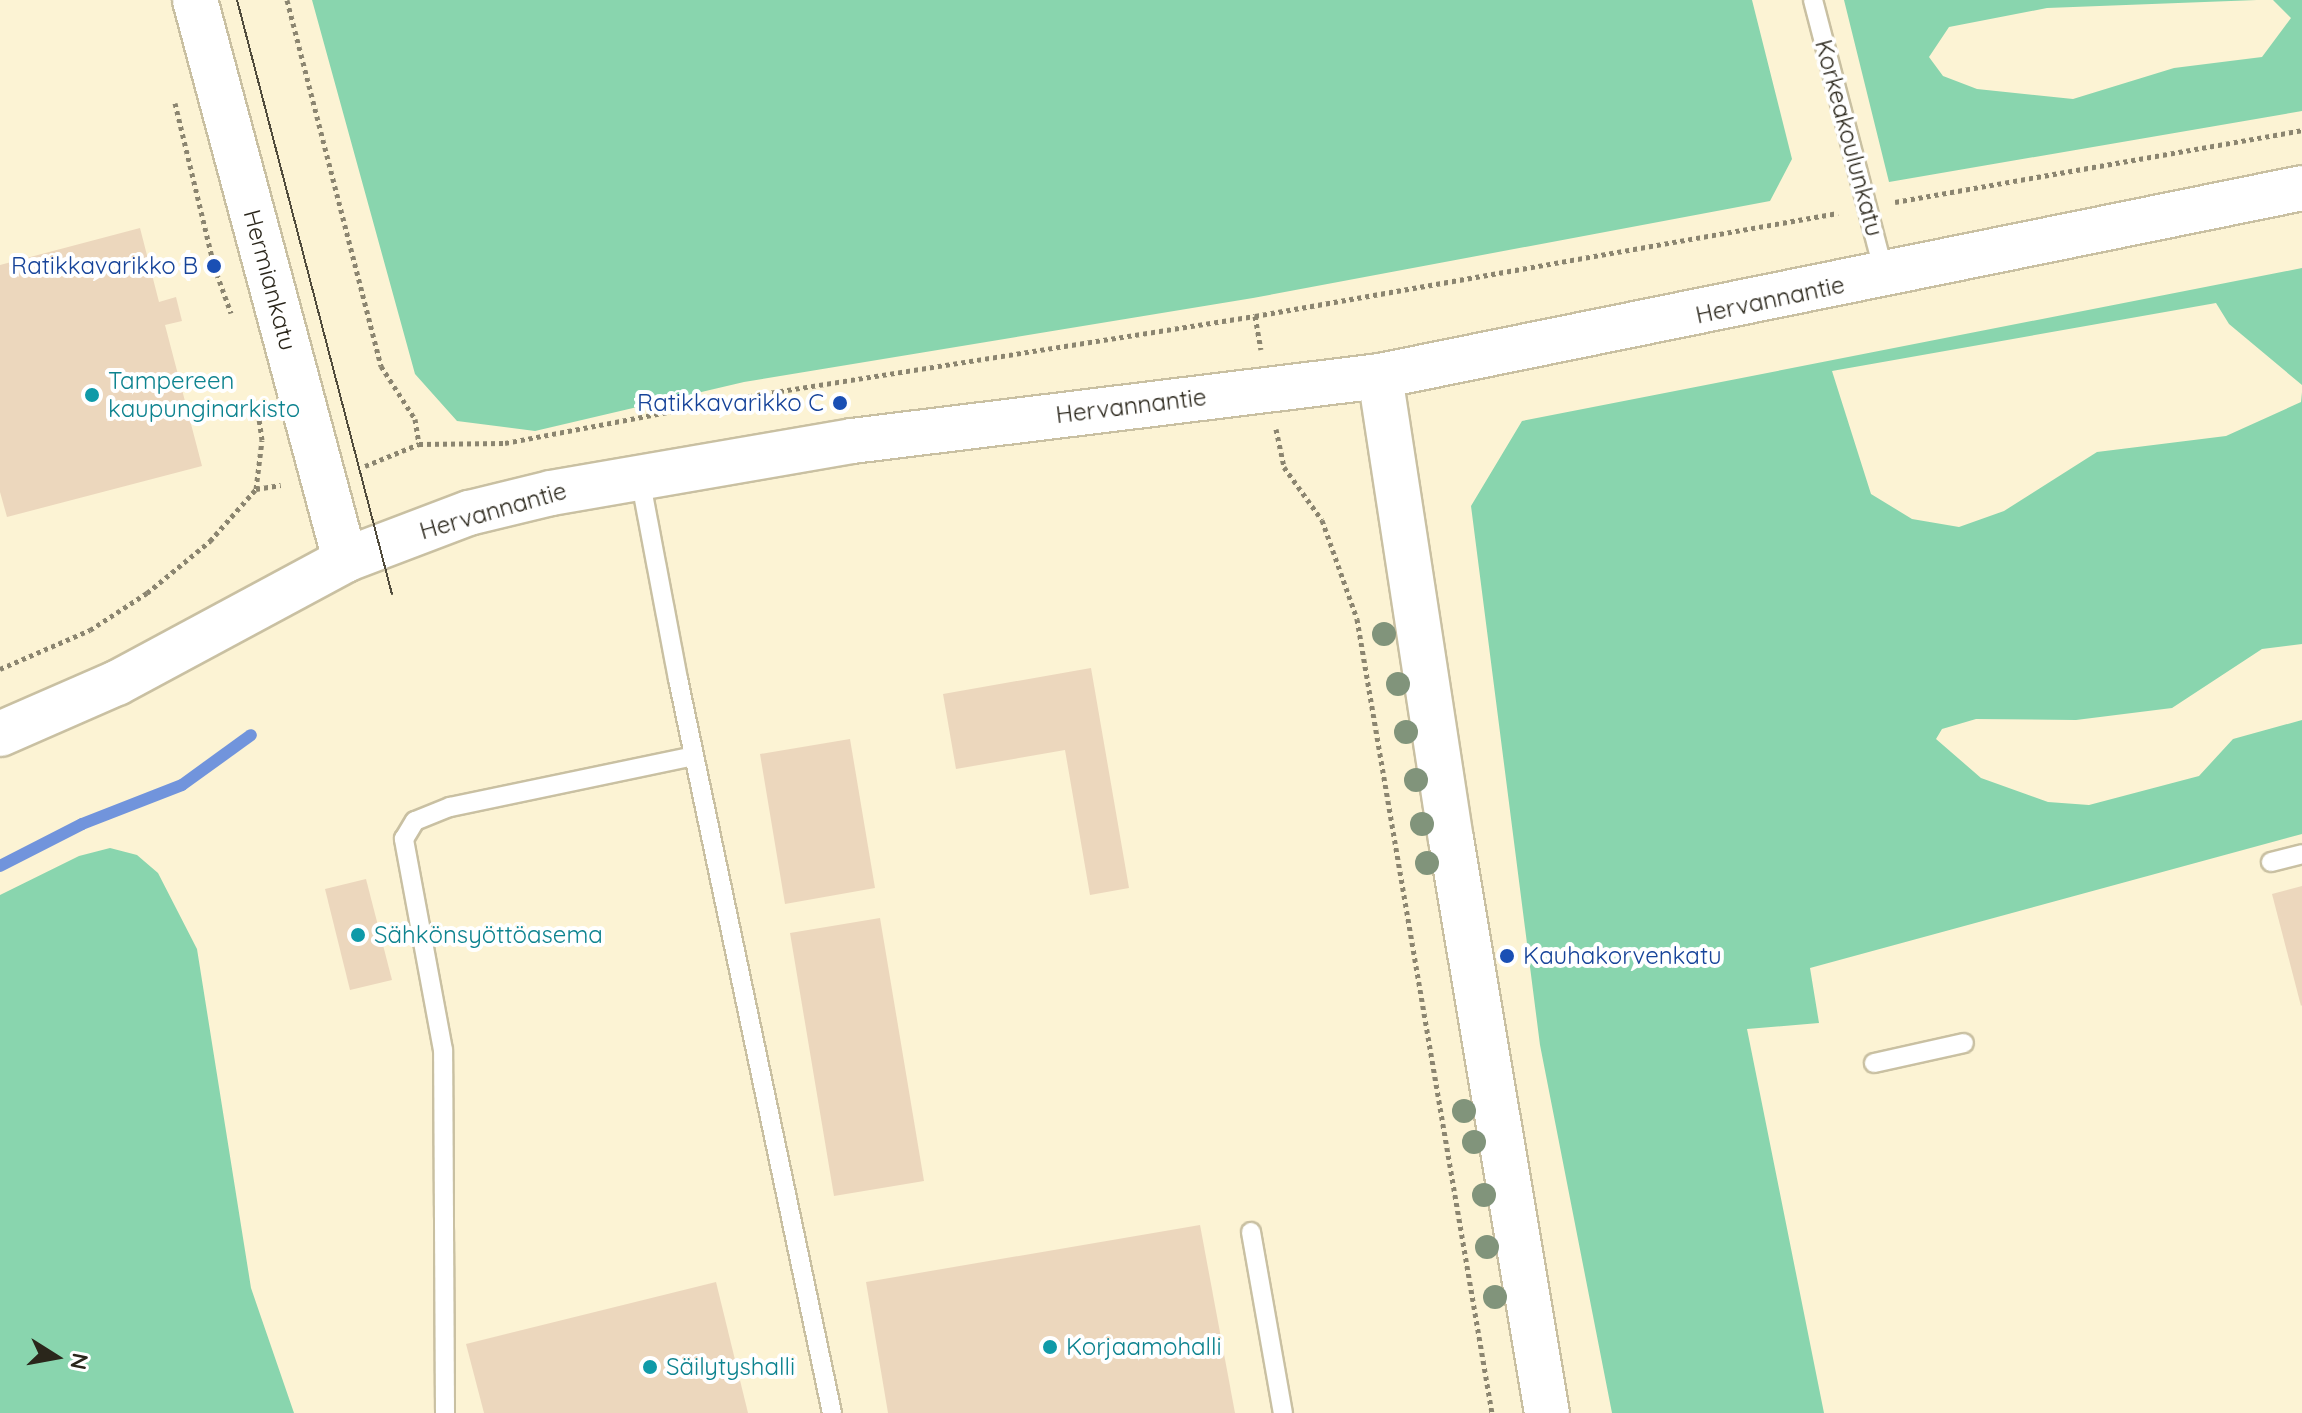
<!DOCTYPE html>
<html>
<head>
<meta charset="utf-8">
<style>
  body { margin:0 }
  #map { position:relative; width:2302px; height:1413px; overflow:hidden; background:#fcf3d4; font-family:Quicksand,sans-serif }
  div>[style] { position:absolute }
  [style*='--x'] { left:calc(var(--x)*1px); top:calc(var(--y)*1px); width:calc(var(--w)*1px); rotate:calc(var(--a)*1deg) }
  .green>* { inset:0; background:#89d5ae }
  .stream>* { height:12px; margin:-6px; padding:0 6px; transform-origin:6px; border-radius:6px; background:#7194dc }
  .building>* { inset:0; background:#ecd7bd }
  .path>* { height:5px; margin-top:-2.5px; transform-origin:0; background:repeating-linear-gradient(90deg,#8b8570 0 4px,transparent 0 8px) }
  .roads { filter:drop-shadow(2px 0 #c9c0a2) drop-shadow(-2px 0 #c9c0a2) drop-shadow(0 2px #c9c0a2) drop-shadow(0 -2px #c9c0a2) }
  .service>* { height:18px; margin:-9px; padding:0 9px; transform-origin:9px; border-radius:9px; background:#fff }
  .tertiary>* { height:44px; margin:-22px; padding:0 22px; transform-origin:22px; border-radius:22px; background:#fff }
  .secondary>* { height:44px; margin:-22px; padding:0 22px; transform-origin:22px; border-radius:22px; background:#fff }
  .tram>* { height:2px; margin:-1px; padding:0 1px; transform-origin:1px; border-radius:1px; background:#514c3d }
  .trees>* { width:24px; height:24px; margin:-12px; border-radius:50%; background:#81947b }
  .dots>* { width:22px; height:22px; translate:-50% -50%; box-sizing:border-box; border:4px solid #fff; border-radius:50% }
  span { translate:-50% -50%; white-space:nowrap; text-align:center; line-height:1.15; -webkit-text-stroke:8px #fff; paint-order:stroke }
  .street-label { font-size:24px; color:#2a261b }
  .transit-label { font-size:24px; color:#164399 }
  .right { translate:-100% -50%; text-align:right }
  .left { translate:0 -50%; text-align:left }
  .culture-label { font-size:24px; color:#0d838f }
  .north { position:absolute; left:16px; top:1317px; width:80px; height:80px; -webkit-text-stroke:6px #fff; paint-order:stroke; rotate:101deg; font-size:22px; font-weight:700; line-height:32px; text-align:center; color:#2a261b }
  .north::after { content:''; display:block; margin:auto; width:28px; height:36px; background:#2a261b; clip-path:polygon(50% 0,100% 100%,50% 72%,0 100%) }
</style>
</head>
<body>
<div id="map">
  <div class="green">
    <i style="clip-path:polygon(312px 0,1752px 0,1792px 159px,1770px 201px,1253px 298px,744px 382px,535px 431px,457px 421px,415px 374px)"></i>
    <i style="clip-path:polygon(1844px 0,2257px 0,2047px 8px,1949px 27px,1929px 57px,1943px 76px,1977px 89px,2073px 99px,2174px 68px,2262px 57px,2291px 18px,2273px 0,2302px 0,2302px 111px,1889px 182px)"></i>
    <i style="clip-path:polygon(2302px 268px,2302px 385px,2229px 324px,2216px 303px,1832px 371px,1871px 494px,1912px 519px,1959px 527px,2004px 511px,2097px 452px,2226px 436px,2301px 402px,2302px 392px,2302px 644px,2262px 649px,2172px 708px,2076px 720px,1976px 719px,1942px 729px,1936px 739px,1981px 778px,2048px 802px,2089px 805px,2199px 776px,2233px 739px,2302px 720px,2302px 834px,1810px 968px,1819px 1023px,1747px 1029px,1824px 1413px,1612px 1413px,1540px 1045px,1471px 506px,1522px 421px)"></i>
    <i style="clip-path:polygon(110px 848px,137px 855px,158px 873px,197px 949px,251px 1288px,294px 1413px,0 1413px,0 895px,79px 856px)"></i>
  </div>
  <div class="stream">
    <i style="--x:0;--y:866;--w:92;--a:-27.1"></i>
    <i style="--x:82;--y:824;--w:107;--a:-21.3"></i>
    <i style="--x:182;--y:785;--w:85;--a:-35.9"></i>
  </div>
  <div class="building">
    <i style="clip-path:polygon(140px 228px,159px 302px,176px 297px,182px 321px,165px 325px,202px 466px,7px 517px,0 492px,0 265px)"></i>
    <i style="clip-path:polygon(1091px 668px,1129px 888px,1090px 895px,1065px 750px,956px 769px,943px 694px)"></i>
    <i style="clip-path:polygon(850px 739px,875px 888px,785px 904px,760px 754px)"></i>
    <i style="clip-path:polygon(366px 879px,392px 980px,350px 990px,325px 889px)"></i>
    <i style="clip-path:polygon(2302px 886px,2302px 1005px,2301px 1006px,2272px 894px)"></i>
    <i style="clip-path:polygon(880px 918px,924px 1181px,834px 1196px,790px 933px)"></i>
    <i style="clip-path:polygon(1200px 1225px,1235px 1413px,888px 1413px,866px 1282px)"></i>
    <i style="clip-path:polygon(716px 1282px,748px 1413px,484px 1413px,466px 1344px)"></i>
  </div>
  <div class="path">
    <i style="--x:287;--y:0;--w:378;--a:75.6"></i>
    <i style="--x:381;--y:366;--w:63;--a:57.3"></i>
    <i style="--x:415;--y:419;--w:25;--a:81"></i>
    <i style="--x:175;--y:103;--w:168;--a:76.5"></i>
    <i style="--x:214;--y:266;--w:50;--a:70.1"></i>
    <i style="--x:1895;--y:202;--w:413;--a:-10"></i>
    <i style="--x:1255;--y:316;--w:34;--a:80"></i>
    <i style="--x:1276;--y:429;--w:39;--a:78"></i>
    <i style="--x:1284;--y:467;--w:65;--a:54.4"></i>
    <i style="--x:1322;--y:520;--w:105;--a:70.5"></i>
    <i style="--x:1357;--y:619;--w:805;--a:80.35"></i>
    <i style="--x:365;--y:466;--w:58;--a:-22.2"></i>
    <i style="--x:419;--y:444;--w:86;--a:-0.7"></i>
    <i style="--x:505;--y:443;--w:256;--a:-10.8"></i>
    <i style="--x:756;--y:395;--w:505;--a:-9"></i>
    <i style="--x:1255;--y:316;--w:592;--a:-10.02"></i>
    <i style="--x:256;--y:489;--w:49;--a:-83"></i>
    <i style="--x:262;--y:440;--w:22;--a:-98"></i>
    <i style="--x:0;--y:669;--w:98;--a:-23.4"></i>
    <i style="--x:90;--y:630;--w:68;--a:-33"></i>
    <i style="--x:147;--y:593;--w:82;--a:-39.5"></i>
    <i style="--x:210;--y:541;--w:69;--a:-48.5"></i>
    <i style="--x:256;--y:489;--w:25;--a:-9"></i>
  </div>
  <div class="roads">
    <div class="service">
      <i style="--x:1813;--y:0;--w:285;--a:75.4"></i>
      <i style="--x:640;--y:478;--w:205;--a:79.3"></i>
      <i style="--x:678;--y:679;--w:750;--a:78.15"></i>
      <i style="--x:2271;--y:862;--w:32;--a:-14"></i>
      <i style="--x:1874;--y:1063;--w:92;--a:-12.5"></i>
      <i style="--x:1251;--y:1232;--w:184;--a:80"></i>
      <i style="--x:445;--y:1413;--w:363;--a:-90.3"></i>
      <i style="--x:443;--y:1050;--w:215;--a:-100.5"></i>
      <i style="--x:404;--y:839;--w:21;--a:-59"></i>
      <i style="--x:415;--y:821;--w:38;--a:-22"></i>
      <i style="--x:450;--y:807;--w:249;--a:-11.8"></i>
    </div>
    <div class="tertiary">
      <i style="--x:195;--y:0;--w:580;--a:75"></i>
      <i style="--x:1380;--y:376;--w:468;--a:81.3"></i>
      <i style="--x:1451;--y:839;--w:582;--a:80.51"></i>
    </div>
    <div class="secondary">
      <i style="--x:0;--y:734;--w:128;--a:-23.6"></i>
      <i style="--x:117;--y:683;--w:259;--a:-28.3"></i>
      <i style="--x:345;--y:560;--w:133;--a:-20.8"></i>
      <i style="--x:469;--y:513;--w:84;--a:-13.7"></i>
      <i style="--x:551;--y:493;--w:305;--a:-9.8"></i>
      <i style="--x:852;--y:441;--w:532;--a:-7.02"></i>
      <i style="--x:1380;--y:376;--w:941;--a:-11.52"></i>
    </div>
  </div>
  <div class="tram">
    <i style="--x:237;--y:0;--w:614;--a:75.38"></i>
  </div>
  <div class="trees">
    <i style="left:1384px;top:634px"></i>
    <i style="left:1398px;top:684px"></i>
    <i style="left:1406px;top:732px"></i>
    <i style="left:1416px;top:780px"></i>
    <i style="left:1422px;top:824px"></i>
    <i style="left:1427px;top:863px"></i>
    <i style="left:1464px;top:1111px"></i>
    <i style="left:1474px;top:1142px"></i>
    <i style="left:1484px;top:1195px"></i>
    <i style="left:1487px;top:1247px"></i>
    <i style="left:1495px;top:1297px"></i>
  </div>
  <div class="dots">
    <i style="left:214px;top:266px;background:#1a4fb4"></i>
    <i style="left:92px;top:395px;background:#0f9aa8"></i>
    <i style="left:840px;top:403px;background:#1a4fb4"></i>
    <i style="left:358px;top:935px;background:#0f9aa8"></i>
    <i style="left:1507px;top:956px;background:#1a4fb4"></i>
    <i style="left:1050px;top:1347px;background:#0f9aa8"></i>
    <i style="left:650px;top:1367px;background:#0f9aa8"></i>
  </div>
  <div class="street-label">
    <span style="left:1849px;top:138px;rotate:75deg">Korkeakoulunkatu</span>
    <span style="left:270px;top:280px;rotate:75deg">Hermiankatu</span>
    <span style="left:1770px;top:300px;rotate:-12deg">Hervannantie</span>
    <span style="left:1131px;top:406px;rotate:-7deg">Hervannantie</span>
    <span style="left:493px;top:511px;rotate:-16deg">Hervannantie</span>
  </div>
  <div class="transit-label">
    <span class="right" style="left:198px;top:266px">Ratikkavarikko B</span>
    <span class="right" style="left:824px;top:403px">Ratikkavarikko C</span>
    <span class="left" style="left:1523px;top:956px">Kauhakorvenkatu</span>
  </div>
  <div class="culture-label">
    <span class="left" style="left:108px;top:395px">Tampereen<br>kaupunginarkisto</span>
    <span class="left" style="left:374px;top:935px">Sähkönsyöttöasema</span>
    <span class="left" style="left:1066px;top:1347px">Korjaamohalli</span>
    <span class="left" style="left:666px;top:1367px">Säilytyshalli</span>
  </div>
  <div class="north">N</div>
</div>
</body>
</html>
